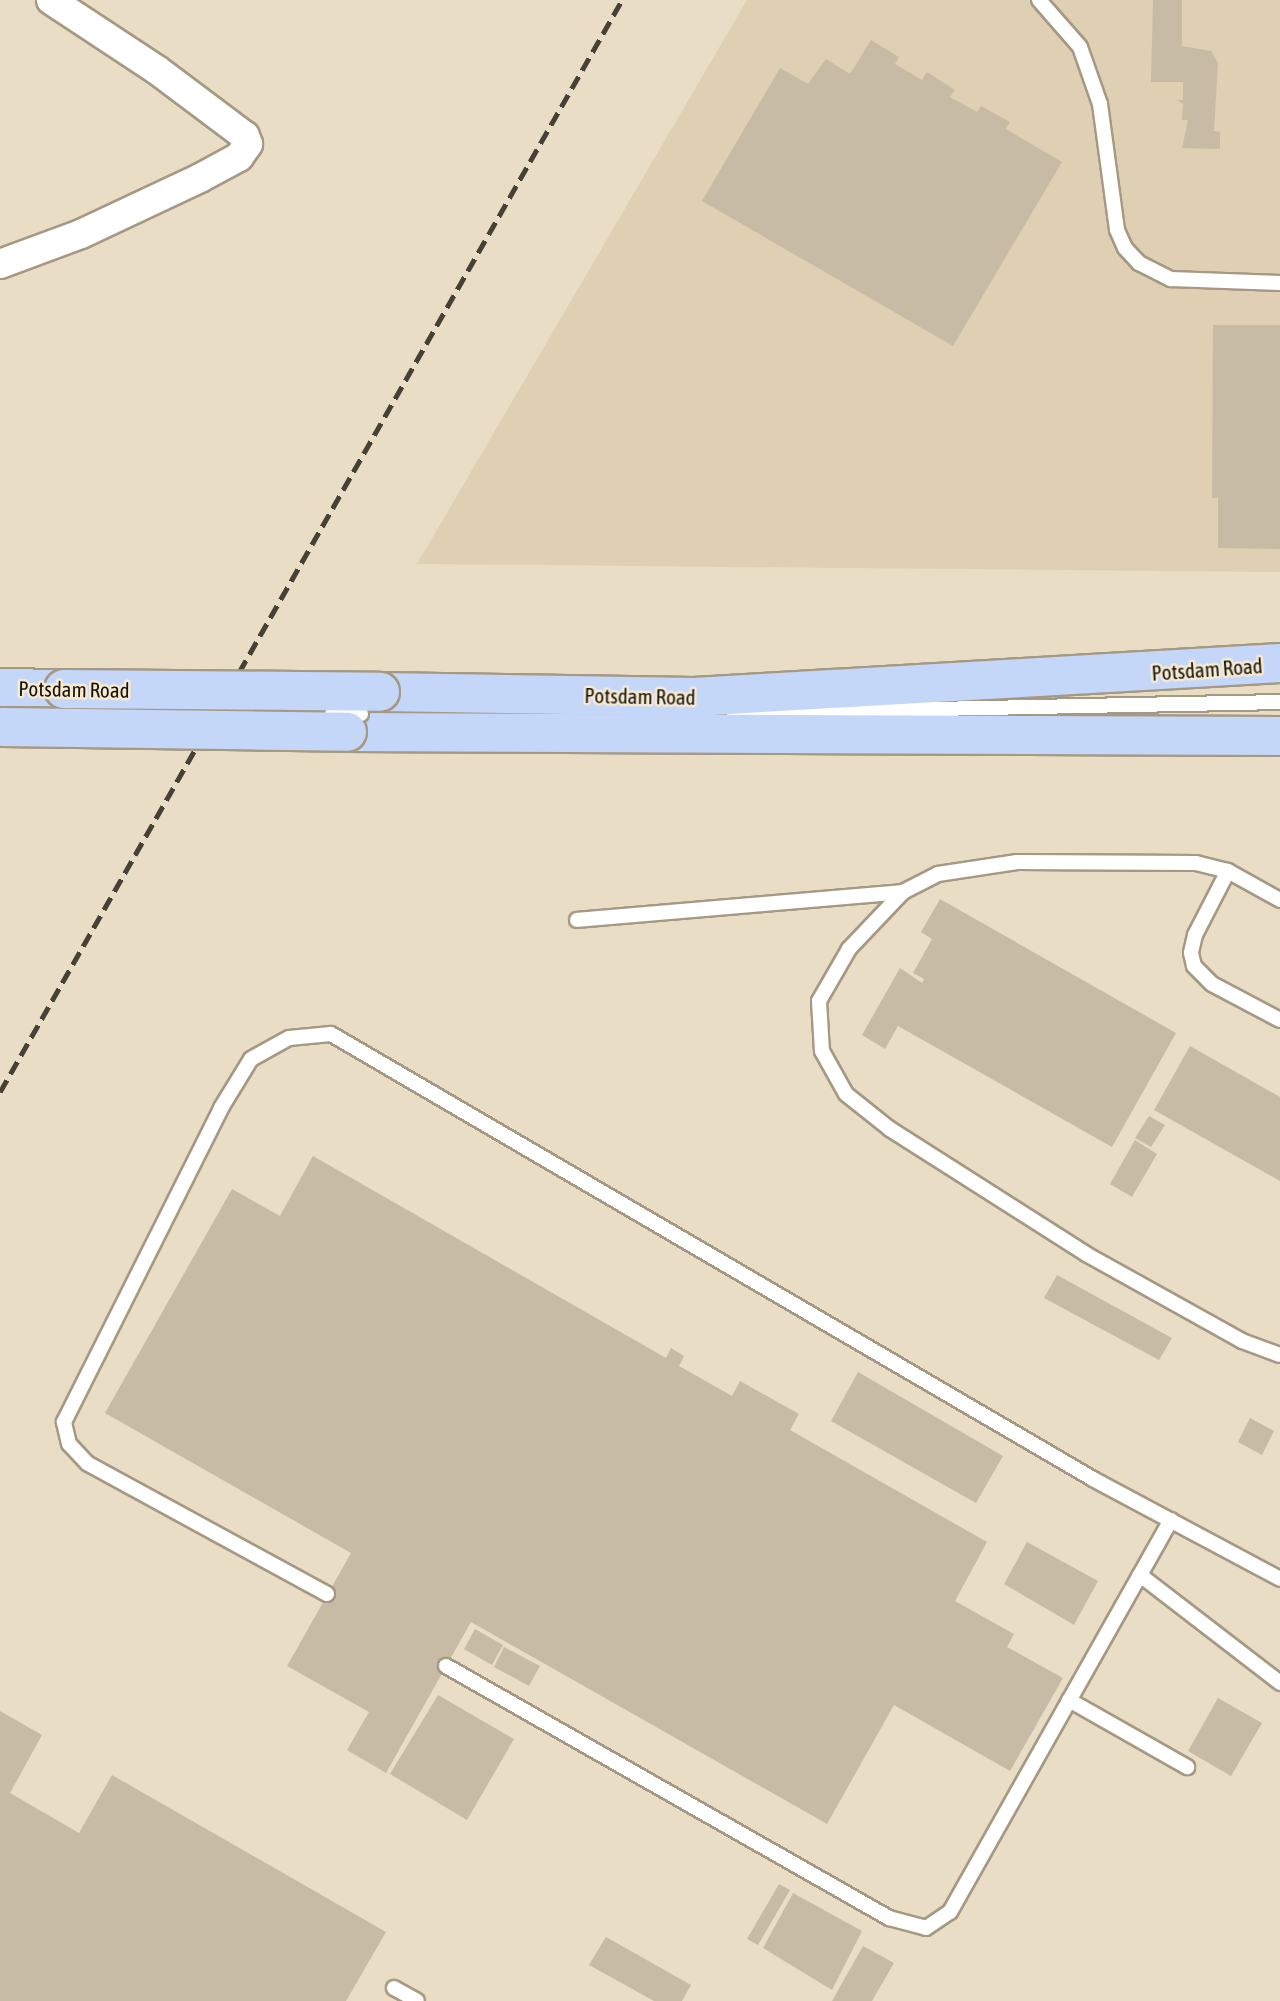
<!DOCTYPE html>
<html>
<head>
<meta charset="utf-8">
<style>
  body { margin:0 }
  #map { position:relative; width:1280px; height:2001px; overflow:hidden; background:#eaddc6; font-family:"Asap Condensed",sans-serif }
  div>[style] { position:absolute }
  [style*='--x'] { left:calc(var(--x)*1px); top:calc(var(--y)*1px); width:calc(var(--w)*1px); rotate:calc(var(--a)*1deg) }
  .built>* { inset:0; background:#dfcfb3 }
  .building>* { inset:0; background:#c7bba5 }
  .roads { filter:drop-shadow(2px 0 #a59984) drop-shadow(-2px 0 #a59984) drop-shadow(0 2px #a59984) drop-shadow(0 -2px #a59984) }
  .service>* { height:14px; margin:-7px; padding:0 7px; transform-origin:7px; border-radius:7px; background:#fff }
  .minor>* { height:28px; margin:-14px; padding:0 14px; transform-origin:14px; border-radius:14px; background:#fff }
  .primary>* { height:38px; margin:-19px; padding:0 19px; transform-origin:19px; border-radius:19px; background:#c5d7f8 }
  .rail>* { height:5px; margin-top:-2.5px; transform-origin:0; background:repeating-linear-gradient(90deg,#464035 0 14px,transparent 0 21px) }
  .bridges { filter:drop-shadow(2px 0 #a59984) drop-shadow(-2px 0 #a59984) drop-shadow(0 2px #a59984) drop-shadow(0 -2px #a59984) }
  .service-bridge>* { height:14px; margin:-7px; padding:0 7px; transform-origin:7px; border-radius:7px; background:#fff }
  .primary-bridge>* { height:38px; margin:-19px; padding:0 19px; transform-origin:19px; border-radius:19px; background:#c5d7f8 }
  span { translate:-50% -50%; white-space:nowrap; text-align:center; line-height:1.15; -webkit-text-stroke:5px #f7ead3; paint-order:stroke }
  .street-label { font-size:21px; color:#17130b }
</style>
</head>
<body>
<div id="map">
  <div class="built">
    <i style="clip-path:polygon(747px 0,1280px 0,1280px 572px,417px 564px)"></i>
  </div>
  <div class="building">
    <i style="clip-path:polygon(1153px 0,1182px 0,1182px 46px,1211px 51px,1218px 63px,1214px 131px,1220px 132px,1220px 149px,1182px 148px,1188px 120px,1182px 120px,1183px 104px,1177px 100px,1183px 100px,1183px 82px,1151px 82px)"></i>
    <i style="clip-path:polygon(871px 40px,899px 57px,895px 64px,922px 80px,927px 72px,955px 90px,950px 97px,977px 112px,981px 106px,1010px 122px,1006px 129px,1062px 162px,953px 346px,702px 201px,780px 68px,808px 84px,826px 59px,850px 74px)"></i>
    <i style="clip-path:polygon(1213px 325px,1280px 325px,1280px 549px,1218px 548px,1218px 498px,1212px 498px)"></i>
    <i style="clip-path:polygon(940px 899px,1176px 1033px,1112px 1147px,898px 1026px,885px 1049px,862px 1035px,900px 968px,922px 983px,924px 979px,913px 973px,932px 939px,921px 932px)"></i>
    <i style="clip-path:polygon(1190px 1046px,1280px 1097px,1280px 1181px,1154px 1110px)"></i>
    <i style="clip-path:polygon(1149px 1116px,1165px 1125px,1151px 1147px,1135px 1138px)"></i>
    <i style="clip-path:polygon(1135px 1140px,1157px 1154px,1132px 1197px,1110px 1184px)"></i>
    <i style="clip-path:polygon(313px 1156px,666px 1358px,671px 1348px,684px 1356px,679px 1366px,732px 1396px,740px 1381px,799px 1414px,790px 1430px,987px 1542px,955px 1601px,1014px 1634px,1007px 1647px,1063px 1678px,1010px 1771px,894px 1705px,827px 1824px,471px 1622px,386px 1773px,347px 1750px,369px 1712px,287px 1666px,351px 1553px,105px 1413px,232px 1189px,280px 1216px)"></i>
    <i style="clip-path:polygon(1057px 1275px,1172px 1338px,1159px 1360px,1044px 1298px)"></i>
    <i style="clip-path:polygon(858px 1372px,1003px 1456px,976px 1503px,831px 1421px)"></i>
    <i style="clip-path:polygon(1250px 1418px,1274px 1431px,1262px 1455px,1238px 1442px)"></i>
    <i style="clip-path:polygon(1027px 1542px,1098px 1581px,1074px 1625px,1004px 1584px)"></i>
    <i style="clip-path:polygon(475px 1629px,503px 1645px,492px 1665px,464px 1649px)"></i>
    <i style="clip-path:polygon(504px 1647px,540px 1666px,529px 1686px,494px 1667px)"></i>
    <i style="clip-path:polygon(438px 1695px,514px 1739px,467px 1820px,390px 1774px)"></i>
    <i style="clip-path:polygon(1218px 1698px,1262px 1723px,1231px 1776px,1188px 1751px)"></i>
    <i style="clip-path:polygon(0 1711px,42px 1735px,10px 1793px,79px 1833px,112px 1775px,386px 1932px,346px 2001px,0 2001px)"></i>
    <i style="clip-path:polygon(779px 1884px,790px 1890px,758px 1945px,747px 1939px)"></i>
    <i style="clip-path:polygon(793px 1893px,862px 1931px,832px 1990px,763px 1948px)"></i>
    <i style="clip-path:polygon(606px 1937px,691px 1985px,682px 2001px,654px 2001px,589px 1965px)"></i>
    <i style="clip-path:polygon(863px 1946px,894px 1963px,872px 2001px,832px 2001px)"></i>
  </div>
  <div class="roads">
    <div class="service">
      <i style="--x:1039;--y:0;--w:62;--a:48.9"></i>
      <i style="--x:1080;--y:47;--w:60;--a:70.7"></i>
      <i style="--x:1100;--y:104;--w:127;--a:82.3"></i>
      <i style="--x:1117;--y:230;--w:20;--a:66"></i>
      <i style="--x:1125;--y:248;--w:21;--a:47"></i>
      <i style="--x:1139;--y:263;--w:36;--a:27"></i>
      <i style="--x:1171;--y:279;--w:109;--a:2.1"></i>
      <i style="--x:734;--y:713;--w:546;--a:-1.15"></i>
      <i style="--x:1228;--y:871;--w:33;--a:-166"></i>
      <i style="--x:1196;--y:863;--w:179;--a:-179.7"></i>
      <i style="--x:1017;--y:862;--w:80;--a:171.4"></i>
      <i style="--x:938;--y:874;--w:39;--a:153"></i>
      <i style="--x:903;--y:892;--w:79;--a:133.5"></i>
      <i style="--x:849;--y:949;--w:60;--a:120"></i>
      <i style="--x:819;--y:1001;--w:50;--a:86.6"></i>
      <i style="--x:822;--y:1051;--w:49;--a:60.8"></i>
      <i style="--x:846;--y:1094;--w:56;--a:38.5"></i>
      <i style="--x:890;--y:1129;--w:232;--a:32.5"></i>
      <i style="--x:1086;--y:1254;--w:179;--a:29.1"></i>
      <i style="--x:1242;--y:1341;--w:40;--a:20.2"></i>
      <i style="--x:1280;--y:900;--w:60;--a:-150.9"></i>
      <i style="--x:1228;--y:871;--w:72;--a:117.3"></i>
      <i style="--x:1195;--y:935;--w:18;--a:103"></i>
      <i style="--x:1191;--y:953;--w:13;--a:77"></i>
      <i style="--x:1194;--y:966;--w:25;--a:45"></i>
      <i style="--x:1212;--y:984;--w:77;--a:27.9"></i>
      <i style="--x:577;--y:920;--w:327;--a:-4.9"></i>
      <i style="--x:1140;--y:1575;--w:177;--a:37.6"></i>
      <i style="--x:327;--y:1594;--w:273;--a:-151.4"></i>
      <i style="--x:87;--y:1463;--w:26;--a:-133"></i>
      <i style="--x:69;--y:1444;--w:23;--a:-103"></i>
      <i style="--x:64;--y:1422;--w:351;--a:-63.4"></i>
      <i style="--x:221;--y:1108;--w:57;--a:-58.5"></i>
      <i style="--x:251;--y:1059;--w:43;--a:-28.9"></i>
      <i style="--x:289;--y:1038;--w:42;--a:-5.4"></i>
      <i style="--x:331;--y:1034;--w:882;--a:30.28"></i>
      <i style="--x:1093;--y:1479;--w:212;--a:28.1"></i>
      <i style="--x:446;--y:1666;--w:510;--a:29.63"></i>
      <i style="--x:889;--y:1918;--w:38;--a:15"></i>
      <i style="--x:926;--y:1928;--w:29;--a:-34"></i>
      <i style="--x:950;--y:1912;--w:450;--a:-60.6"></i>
      <i style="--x:1069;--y:1700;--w:136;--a:29.6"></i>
      <i style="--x:394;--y:1988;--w:26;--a:29"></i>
    </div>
    <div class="minor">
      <i style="--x:0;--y:264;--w:86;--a:-20.3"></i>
      <i style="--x:81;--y:234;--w:132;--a:-25.2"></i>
      <i style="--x:200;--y:178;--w:44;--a:-28.3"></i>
      <i style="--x:239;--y:157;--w:16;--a:-55"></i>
      <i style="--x:248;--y:144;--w:9;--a:-111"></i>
      <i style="--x:245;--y:136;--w:110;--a:-143.1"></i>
      <i style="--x:157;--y:70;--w:127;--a:-146.6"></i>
    </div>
    <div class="primary">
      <i style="--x:0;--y:688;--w:64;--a:0.9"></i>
      <i style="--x:380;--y:692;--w:314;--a:0.9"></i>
      <i style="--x:694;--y:697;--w:587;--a:-3.32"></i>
      <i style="--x:347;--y:732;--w:933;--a:0.25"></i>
    </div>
  </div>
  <div class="rail">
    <i style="--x:0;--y:1092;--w:1257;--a:-60.33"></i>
  </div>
  <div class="bridges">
    <div class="service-bridge">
      <i style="--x:332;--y:714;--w:29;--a:0"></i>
    </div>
    <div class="primary-bridge">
      <i style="--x:64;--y:689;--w:316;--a:0.5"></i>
      <i style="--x:3;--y:727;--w:344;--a:0.8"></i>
    </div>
  </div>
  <div class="street-label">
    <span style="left:1207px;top:669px;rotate:-4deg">Potsdam Road</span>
    <span style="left:74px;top:689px;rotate:1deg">Potsdam Road</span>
    <span style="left:640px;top:696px;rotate:1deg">Potsdam Road</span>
  </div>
</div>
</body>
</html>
